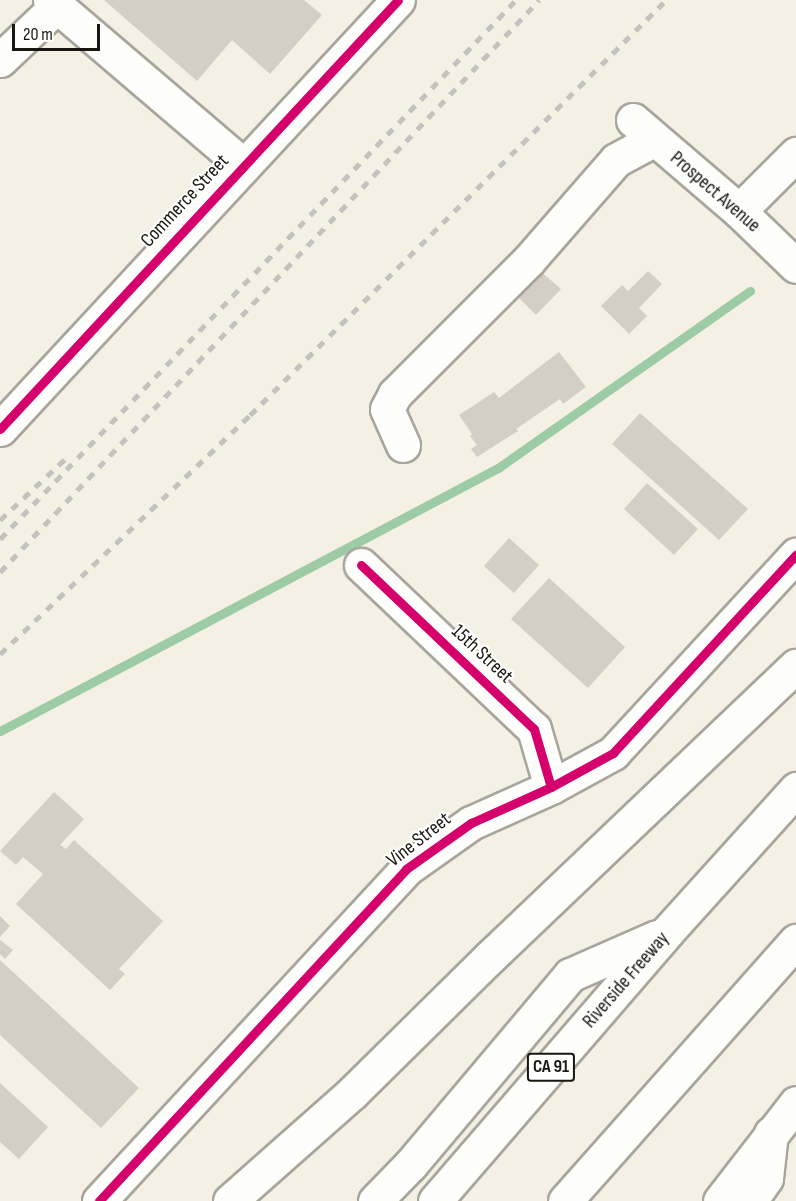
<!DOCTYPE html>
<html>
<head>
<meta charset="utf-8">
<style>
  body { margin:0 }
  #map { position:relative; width:796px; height:1201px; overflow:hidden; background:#f4f0e4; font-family:"Sofia Sans Condensed",sans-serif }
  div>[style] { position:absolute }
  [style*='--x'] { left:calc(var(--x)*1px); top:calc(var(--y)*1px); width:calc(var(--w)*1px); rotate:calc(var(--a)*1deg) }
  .stream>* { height:9px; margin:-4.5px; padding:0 4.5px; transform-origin:4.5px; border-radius:4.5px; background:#9ccba5 }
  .building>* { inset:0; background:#d4cec6 }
  .roads { filter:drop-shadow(2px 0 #a8a59c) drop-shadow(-2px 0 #a8a59c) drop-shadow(0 2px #a8a59c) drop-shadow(0 -2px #a8a59c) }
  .minor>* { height:33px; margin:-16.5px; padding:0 16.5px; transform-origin:16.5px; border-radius:16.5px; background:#fdfdfb }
  .highway>* { height:33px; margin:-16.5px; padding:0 16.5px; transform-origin:16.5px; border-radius:16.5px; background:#fdfdfb }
  .rail>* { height:4.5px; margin-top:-2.25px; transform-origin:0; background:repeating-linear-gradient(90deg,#c3c2bf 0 8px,transparent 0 16px) }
  .cycleway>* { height:9px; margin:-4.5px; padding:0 4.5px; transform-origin:4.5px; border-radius:4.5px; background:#d6006c }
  span { translate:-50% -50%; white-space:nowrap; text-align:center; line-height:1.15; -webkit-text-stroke:4.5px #fff; paint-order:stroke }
  .shield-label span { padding:2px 4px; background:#fff; border:2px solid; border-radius:4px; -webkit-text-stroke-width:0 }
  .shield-label { font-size:18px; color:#18160e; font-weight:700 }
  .street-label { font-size:20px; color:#18160e }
  .scale { position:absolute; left:12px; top:24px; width:88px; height:27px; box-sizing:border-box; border:3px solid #18160e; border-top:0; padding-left:8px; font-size:18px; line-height:21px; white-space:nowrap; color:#18160e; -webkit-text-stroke:4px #fff; paint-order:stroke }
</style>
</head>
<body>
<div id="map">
  <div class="stream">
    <i style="--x:0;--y:731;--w:563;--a:-27.84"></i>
    <i style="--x:498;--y:468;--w:308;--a:-35.1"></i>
  </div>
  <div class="building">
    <i style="clip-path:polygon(104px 0,304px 0,322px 15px,270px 74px,232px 40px,197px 81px)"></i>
    <i style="clip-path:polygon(539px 270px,561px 289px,536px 315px,515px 294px)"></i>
    <i style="clip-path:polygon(648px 271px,662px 284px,639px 308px,647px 316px,629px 334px,601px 306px,622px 285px,628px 291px)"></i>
    <i style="clip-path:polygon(559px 352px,586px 387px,563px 404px,560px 399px,516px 429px,518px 431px,477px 457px,471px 449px,477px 445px,470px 436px,472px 434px,459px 415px,494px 392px,499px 398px)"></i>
    <i style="clip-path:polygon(640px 413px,748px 509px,719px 540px,612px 444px)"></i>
    <i style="clip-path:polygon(647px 483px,698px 529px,674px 555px,624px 509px)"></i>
    <i style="clip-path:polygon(509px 538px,539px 565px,514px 593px,484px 566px)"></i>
    <i style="clip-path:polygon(549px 578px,625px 647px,588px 688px,511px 619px)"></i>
    <i style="clip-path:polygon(54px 792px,84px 819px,60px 845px,66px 849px,74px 840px,163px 921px,119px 969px,125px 974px,110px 990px,16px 904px,43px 874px,23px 857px,16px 865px,0 851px)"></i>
    <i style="clip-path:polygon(0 916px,10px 926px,0 937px)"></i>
    <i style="clip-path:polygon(0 940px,13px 950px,5px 959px,0 954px)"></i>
    <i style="clip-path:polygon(0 960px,139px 1088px,101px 1128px,0 1035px)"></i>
    <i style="clip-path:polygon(0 1083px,48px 1127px,19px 1159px,0 1142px)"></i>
  </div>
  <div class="roads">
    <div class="minor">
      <i style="--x:50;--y:0;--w:254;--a:40.5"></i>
      <i style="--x:0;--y:60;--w:79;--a:-43.5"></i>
      <i style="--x:633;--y:120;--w:140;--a:40.6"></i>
      <i style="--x:739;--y:211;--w:79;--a:44"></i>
      <i style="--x:739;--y:211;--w:81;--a:-45"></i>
      <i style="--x:0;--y:429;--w:585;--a:-47.15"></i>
      <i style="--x:403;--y:445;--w:39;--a:-114"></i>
      <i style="--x:387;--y:409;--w:17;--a:-62"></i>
      <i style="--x:395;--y:394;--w:188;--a:-45"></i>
      <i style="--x:528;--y:261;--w:134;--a:-48.9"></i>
      <i style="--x:616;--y:160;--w:44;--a:-28.3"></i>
      <i style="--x:361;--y:565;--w:238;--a:43.5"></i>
      <i style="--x:534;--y:729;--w:60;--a:73.7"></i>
      <i style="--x:99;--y:1201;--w:452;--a:-47.2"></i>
      <i style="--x:406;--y:869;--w:80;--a:-35.3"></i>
      <i style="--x:471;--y:823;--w:88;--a:-24.2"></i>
      <i style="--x:551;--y:787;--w:71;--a:-28.7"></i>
      <i style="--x:613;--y:753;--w:270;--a:-47.3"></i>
    </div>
    <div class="highway">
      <i style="--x:230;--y:1201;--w:163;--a:-41.5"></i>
      <i style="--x:352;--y:1093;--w:195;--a:-44.6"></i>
      <i style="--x:491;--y:956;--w:421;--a:-43.6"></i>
      <i style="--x:375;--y:1201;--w:52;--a:-45.8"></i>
      <i style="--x:411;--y:1164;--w:247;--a:-49.9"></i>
      <i style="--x:570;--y:975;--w:95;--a:-23.6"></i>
      <i style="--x:435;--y:1201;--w:355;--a:-49.2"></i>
      <i style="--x:667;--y:932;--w:193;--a:-47.9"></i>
      <i style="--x:565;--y:1201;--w:348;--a:-48.4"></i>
      <i style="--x:720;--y:1201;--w:124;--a:-52.2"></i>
      <i style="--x:750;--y:1201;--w:28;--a:-55"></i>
      <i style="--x:766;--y:1178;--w:45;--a:-83.7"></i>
    </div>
  </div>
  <div class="rail">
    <i style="--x:0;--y:520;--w:91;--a:-43.2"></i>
    <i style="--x:0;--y:539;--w:746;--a:-46.25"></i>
    <i style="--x:0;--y:572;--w:786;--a:-46.7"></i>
    <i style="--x:0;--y:654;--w:346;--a:-43.7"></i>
    <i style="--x:250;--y:415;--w:588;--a:-44.93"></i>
  </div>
  <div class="cycleway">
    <i style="--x:0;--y:429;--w:585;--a:-47.15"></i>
    <i style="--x:361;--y:565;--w:238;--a:43.5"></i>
    <i style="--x:534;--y:729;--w:60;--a:73.7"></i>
    <i style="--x:99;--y:1201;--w:452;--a:-47.2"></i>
    <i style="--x:406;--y:869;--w:80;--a:-35.3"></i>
    <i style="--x:471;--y:823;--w:88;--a:-24.2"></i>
    <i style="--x:551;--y:787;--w:71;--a:-28.7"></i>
    <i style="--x:613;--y:753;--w:270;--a:-47.3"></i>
  </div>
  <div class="shield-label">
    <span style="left:551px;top:1067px">CA 91</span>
  </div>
  <div class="street-label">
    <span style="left:715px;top:192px;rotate:41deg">Prospect Avenue</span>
    <span style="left:185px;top:201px;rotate:-47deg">Commerce Street</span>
    <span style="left:482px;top:654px;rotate:43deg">15th Street</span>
    <span style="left:419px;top:840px;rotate:-38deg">Vine Street</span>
    <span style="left:626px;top:980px;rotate:-49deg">Riverside Freeway</span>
  </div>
  <div class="scale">20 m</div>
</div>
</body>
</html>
